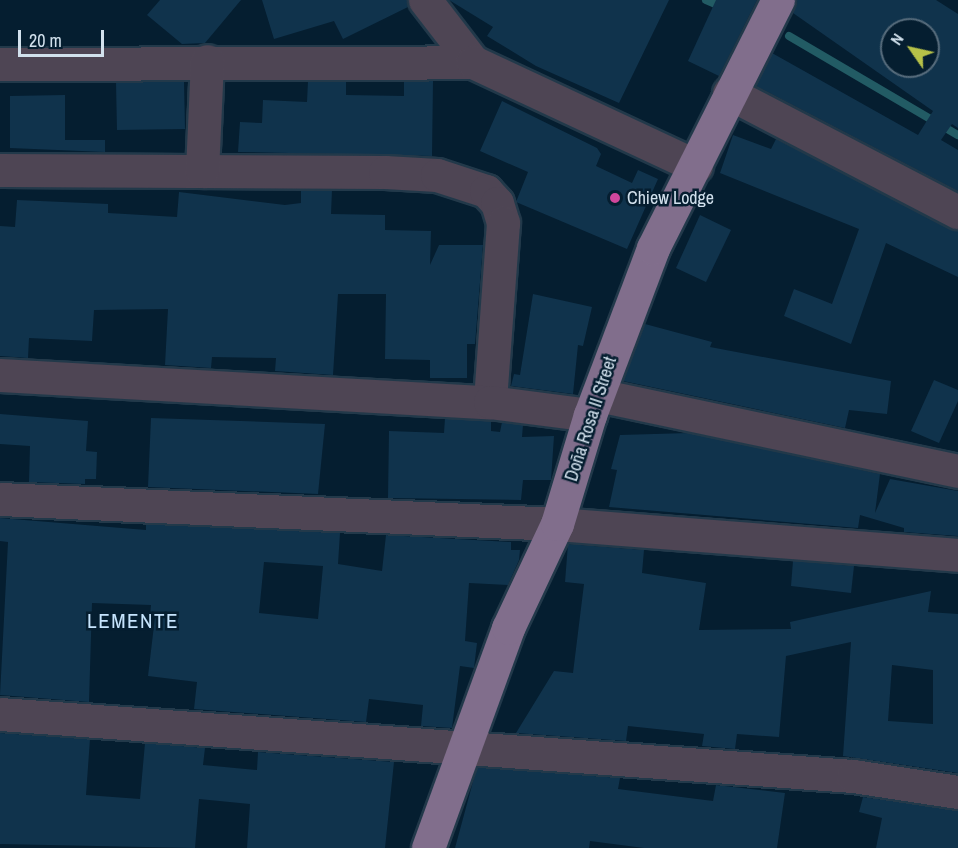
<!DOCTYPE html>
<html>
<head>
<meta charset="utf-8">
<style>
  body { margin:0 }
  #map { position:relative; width:958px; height:848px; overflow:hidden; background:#051e30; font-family:"Archivo Narrow",sans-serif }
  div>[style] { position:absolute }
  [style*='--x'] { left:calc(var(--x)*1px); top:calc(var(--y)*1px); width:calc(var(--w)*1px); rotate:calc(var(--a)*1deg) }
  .stream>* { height:8px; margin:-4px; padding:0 4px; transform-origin:4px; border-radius:4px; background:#225b64 }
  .building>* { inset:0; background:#10334c }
  .roads { filter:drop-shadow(2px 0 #22394a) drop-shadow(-2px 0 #22394a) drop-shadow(0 2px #22394a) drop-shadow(0 -2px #22394a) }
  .minor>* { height:33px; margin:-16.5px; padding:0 16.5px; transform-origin:16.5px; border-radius:16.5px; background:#4e4554 }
  .major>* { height:33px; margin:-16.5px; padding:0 16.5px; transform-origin:16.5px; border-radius:16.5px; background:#816e8c }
  .dots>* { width:16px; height:16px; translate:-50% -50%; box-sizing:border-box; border:3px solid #051e30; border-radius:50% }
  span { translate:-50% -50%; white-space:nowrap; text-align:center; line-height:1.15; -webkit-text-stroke:5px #051e30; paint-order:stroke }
  .poi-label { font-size:18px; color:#d2e1ed }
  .left { translate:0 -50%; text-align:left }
  .street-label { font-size:18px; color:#d2e1ed }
  .quarter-label { font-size:21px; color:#c6e4fd; letter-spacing:1.5px }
  .north { position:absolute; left:880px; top:18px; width:60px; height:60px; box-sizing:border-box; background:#051e30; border:2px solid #576c7c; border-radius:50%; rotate:304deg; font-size:16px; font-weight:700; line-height:24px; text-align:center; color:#d2e1ed }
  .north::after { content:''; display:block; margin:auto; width:21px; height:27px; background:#b6c148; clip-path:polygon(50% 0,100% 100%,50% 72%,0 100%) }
  .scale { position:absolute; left:18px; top:30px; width:86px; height:27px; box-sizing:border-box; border:3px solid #d2e1ed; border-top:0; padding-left:8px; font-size:18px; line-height:21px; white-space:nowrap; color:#d2e1ed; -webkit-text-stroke:4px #051e30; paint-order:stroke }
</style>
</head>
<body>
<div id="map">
  <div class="stream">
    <i style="--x:706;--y:0;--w:21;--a:23"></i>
    <i style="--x:789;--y:36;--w:196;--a:30.4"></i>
  </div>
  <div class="building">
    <i style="clip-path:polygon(160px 0,241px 0,205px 43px,182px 44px,147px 15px)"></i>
    <i style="clip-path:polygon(262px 0,407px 0,408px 7px,343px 39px,334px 21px,274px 39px)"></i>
    <i style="clip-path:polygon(449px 0,669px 0,619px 103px,536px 66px,487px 36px,493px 27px)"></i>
    <i style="clip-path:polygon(716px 0,757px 0,719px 76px,688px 61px)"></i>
    <i style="clip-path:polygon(evenodd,797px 0,936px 0,958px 14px,958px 128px,952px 124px,941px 140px,958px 150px,958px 191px,756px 86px,772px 53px,918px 135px,933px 111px,793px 13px,797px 0,892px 30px,928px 30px,928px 66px,892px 66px,892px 30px)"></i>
    <i style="clip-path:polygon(308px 81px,346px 81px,346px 95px,404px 96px,404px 81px,433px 81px,432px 156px,238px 152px,240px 122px,262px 123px,263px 100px,307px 102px)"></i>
    <i style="clip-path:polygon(116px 82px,184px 82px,185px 129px,117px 130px)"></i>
    <i style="clip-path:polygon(65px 95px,65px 140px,105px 140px,105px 152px,10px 148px,10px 96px)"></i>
    <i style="clip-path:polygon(502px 101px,597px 148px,601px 154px,596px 166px,632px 183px,638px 170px,658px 179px,627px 249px,516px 202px,528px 172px,480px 151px)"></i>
    <i style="clip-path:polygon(733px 135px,771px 149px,776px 139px,958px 231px,958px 277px,886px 243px,851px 344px,784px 316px,794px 289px,832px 304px,859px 229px,720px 173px)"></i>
    <i style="clip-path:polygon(301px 190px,332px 190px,331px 214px,385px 215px,385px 230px,431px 231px,430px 265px,439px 245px,483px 245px,475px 344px,467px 344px,467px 378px,430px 378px,430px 360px,385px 359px,386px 294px,338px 294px,333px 375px,275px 371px,276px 358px,212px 357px,211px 368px,165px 365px,168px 309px,94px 310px,92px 341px,29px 338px,28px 358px,0 356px,0 226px,15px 227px,17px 200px,108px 204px,108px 213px,177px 217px,179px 192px,285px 205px,301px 203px)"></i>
    <i style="clip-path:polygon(700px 215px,731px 230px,706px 282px,676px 268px)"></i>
    <i style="clip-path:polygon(533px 294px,592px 307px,583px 346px,578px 345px,573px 394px,511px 386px,514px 374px,520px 375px)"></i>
    <i style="clip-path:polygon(645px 324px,712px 342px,710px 347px,891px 381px,887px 414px,849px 410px,845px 428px,623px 381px)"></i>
    <i style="clip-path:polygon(934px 380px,958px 390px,958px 401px,939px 443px,911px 431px)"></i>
    <i style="clip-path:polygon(0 414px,88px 421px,86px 451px,97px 452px,96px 479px,85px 479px,85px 484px,29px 482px,30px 446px,0 444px)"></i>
    <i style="clip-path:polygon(151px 418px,325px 424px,318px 494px,148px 487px)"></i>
    <i style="clip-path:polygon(445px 418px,491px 421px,491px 431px,500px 432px,502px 422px,523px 425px,522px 437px,554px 436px,551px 480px,523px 480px,521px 500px,388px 498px,389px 431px,444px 433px)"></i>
    <i style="clip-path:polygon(689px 433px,880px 474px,875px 513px,890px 479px,958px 491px,958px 536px,904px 532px,904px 528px,860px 515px,858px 528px,609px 507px,617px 470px,611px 469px,620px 435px)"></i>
    <i style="clip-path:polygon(evenodd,0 518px,146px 530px,146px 524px,340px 533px,338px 564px,382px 571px,386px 535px,511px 542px,511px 550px,520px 550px,519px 560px,508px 585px,469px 583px,465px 641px,477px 643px,474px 668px,460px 666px,452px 728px,421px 726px,423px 705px,369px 699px,366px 722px,194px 709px,197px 682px,148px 676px,155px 617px,150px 616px,151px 605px,92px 603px,89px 702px,0 695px,8px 542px,0 541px,0 518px,264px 562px,323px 566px,318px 619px,259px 613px,264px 562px)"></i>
    <i style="clip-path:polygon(evenodd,568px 544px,644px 550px,642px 573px,706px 583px,699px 630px,791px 629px,790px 622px,931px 591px,928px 612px,958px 614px,958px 773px,843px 756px,851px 642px,786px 656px,779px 737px,737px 734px,735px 749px,702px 746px,704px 734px,628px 726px,626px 741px,516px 733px,554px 671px,573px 673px,584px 584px,565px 582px,568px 544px,892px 665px,933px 670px,933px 724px,888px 721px,892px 665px)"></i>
    <i style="clip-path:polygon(793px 561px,854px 566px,851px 593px,791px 586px)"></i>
    <i style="clip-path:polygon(0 733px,90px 739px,86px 795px,140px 799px,145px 743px,205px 748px,203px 765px,257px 770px,258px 752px,394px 762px,385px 848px,247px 848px,250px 804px,199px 799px,195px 848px,0 844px)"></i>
    <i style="clip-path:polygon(477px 767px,620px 778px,618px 789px,713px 801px,716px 785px,785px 793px,777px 848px,644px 848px,590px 841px,589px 848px,455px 848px)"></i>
    <i style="clip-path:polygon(863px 797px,958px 810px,958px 848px,876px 848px,882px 818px,859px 812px)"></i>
  </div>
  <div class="roads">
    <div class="minor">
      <i style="--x:425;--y:0;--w:78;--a:52.3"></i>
      <i style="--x:0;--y:64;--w:473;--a:-0.2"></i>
      <i style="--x:473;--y:62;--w:246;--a:25"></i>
      <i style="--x:729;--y:93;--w:258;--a:27.5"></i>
      <i style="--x:0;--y:170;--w:385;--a:0.3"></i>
      <i style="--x:385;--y:172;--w:52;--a:3.3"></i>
      <i style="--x:437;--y:175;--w:52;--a:18.1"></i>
      <i style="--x:486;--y:191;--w:16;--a:47"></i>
      <i style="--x:497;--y:203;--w:21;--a:73"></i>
      <i style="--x:503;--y:223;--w:179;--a:94.2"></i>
      <i style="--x:202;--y:171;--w:110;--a:-87.4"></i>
      <i style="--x:0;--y:375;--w:491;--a:3.2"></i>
      <i style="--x:490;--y:402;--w:101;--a:7.4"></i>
      <i style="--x:598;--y:395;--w:368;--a:11.9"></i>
      <i style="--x:0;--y:499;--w:558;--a:2.57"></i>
      <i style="--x:557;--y:524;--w:402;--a:4.4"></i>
      <i style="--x:0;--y:714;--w:855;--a:4.16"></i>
      <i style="--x:853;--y:776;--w:106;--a:8.7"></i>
    </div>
    <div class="major">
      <i style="--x:428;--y:848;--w:234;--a:-70"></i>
      <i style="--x:508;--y:628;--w:115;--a:-64.8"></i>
      <i style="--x:557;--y:524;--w:114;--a:-73.2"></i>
      <i style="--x:590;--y:415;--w:178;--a:-69.3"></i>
      <i style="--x:653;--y:248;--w:278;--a:-63.3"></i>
    </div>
  </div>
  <div class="dots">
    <i style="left:615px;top:198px;background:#d1479c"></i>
  </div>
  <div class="poi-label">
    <span class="left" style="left:627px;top:198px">Chiew Lodge</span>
  </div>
  <div class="street-label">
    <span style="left:591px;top:419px;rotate:-72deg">Doña Rosa II Street</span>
  </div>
  <div class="quarter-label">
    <span style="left:133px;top:621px">LEMENTE</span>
  </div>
  <div class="north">N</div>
  <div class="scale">20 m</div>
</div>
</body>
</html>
